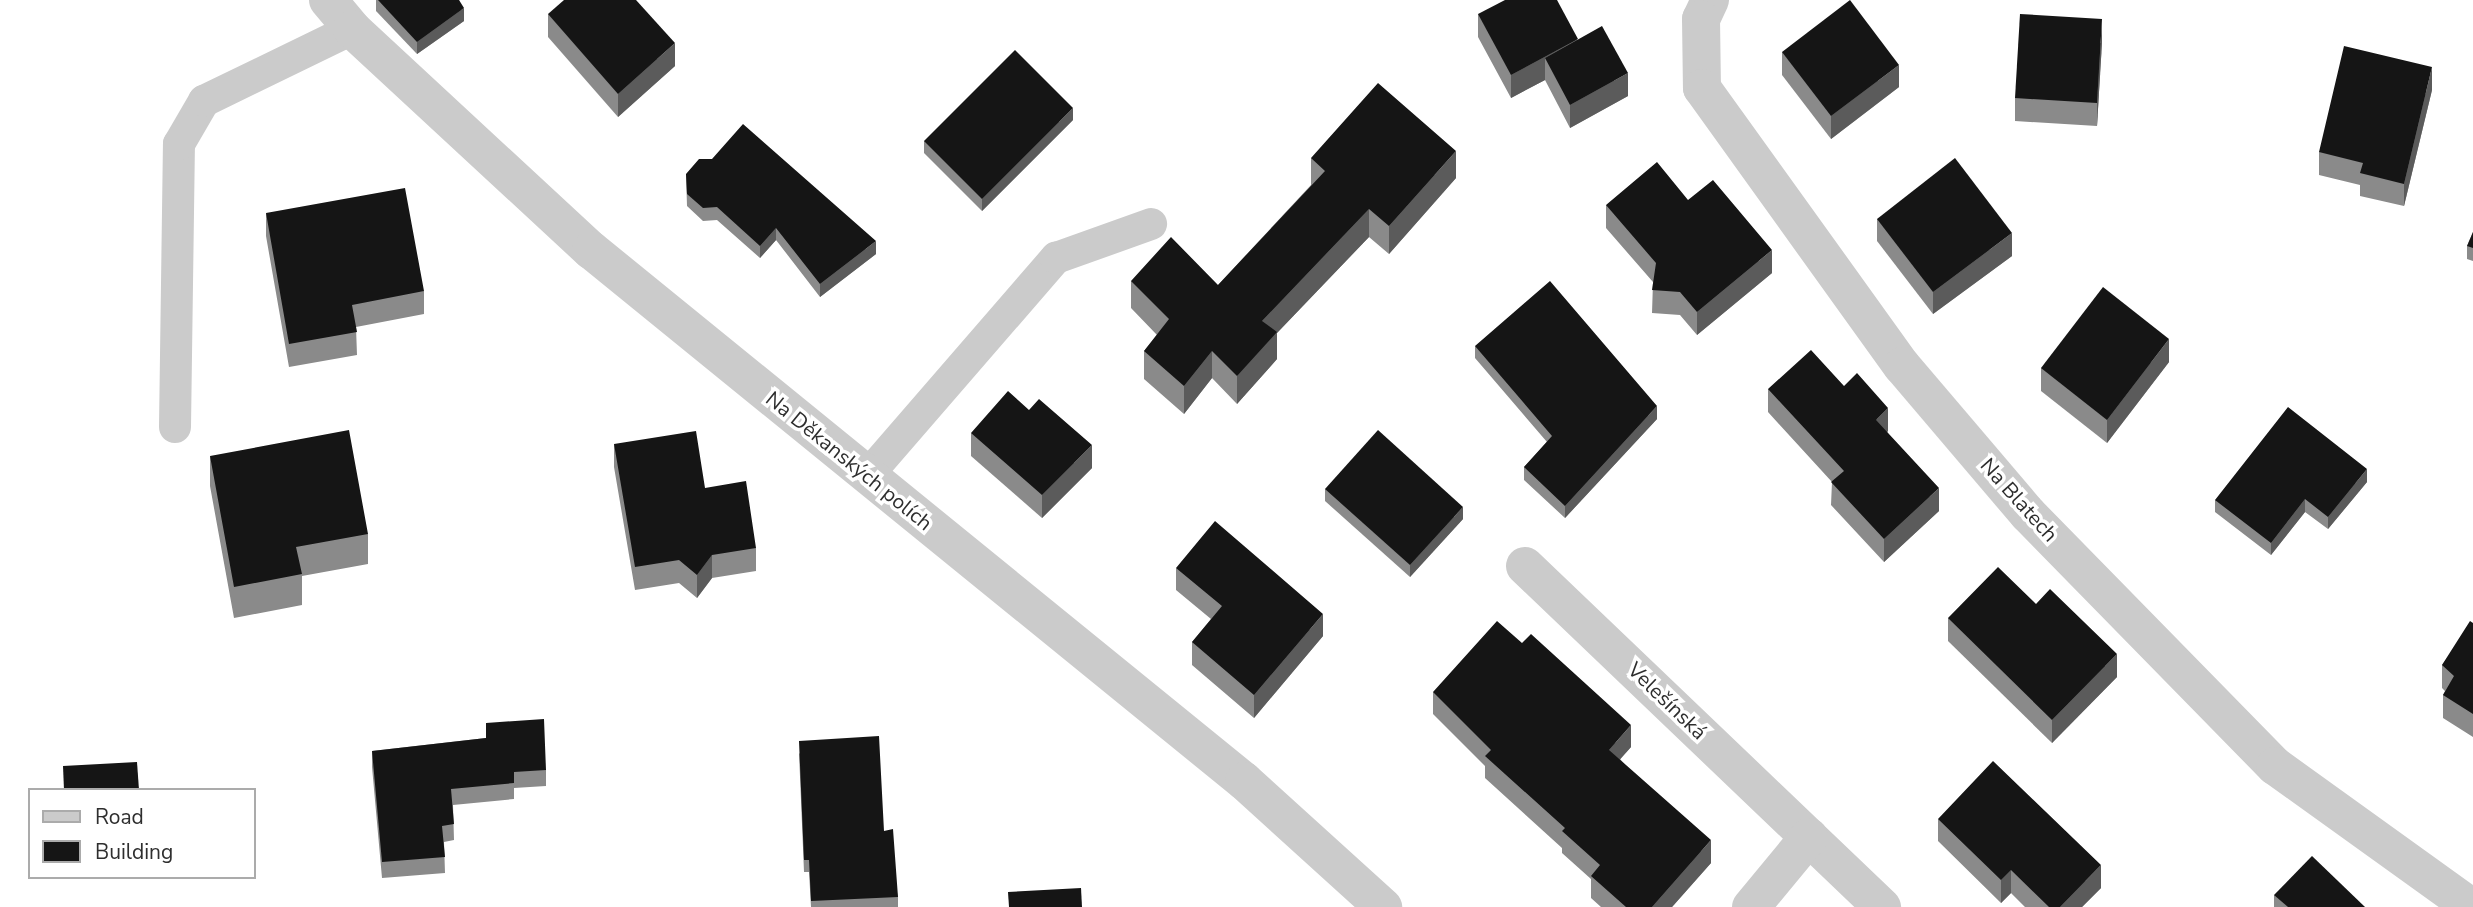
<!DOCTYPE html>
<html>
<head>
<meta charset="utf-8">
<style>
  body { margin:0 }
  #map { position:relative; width:2473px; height:907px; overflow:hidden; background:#fff; font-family:"Nunito Sans",sans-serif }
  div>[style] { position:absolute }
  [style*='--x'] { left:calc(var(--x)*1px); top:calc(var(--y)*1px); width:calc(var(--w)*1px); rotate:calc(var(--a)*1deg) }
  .lane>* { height:32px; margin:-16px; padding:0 16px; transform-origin:16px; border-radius:16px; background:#cbcbcb }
  .street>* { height:38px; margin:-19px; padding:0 19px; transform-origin:19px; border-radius:19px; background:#cbcbcb }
  .wall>* { inset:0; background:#8a8a8a }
  .shaded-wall>* { inset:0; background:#5b5b5b }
  .building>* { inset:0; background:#151515 }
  span { translate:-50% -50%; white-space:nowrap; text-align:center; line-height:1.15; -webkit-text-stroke:7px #fff; paint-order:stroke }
  .street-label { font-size:21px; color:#2e2e2e }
  .legend { position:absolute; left:28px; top:788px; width:228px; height:91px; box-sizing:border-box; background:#fff; border:2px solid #ababab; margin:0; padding:9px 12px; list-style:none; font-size:21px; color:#2e2e2e }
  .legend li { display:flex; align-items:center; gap:14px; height:35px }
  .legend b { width:35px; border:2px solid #ababab }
</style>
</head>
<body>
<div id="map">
  <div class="lane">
    <i style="--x:175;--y:427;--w:283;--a:-89.2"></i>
    <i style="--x:179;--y:144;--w:50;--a:-59.8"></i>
    <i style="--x:204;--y:101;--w:165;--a:-25.9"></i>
    <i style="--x:867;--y:476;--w:289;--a:-49.1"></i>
    <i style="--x:1056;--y:258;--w:101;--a:-19.7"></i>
  </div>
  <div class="street">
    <i style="--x:328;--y:0;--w:38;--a:50"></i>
    <i style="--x:352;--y:29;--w:326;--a:42.8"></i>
    <i style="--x:591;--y:250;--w:842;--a:39.12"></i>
    <i style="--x:1244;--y:781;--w:188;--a:42.2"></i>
    <i style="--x:1710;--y:0;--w:21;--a:115"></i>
    <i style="--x:1701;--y:19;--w:69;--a:89.2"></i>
    <i style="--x:1702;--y:88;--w:342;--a:54.3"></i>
    <i style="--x:1902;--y:366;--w:194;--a:49.6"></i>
    <i style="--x:2028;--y:514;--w:353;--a:45.6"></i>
    <i style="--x:2275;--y:766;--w:241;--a:35.7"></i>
    <i style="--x:1525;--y:566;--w:494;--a:43.7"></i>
    <i style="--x:1751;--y:907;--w:91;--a:-50.4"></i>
  </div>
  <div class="wall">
    <i style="clip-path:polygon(376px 0,459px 0,464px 21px,417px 54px,376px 11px)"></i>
    <i style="clip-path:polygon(548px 14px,675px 66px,618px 117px,548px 37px)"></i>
    <i style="clip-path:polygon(1478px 14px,1578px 40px,1628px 96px,1570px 128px,1545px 80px,1511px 98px,1478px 37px)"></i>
    <i style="clip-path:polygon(2102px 42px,2097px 126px,2015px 121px,2015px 98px)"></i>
    <i style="clip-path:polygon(1782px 52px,1899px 87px,1831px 139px,1782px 75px)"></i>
    <i style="clip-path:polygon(2432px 90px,2404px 206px,2360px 196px,2360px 185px,2319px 175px,2319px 152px)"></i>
    <i style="clip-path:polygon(1073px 120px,982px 211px,924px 153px,924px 141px)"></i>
    <i style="clip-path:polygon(1311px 158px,1456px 178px,1389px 254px,1369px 237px,1277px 333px,1277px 359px,1237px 404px,1212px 378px,1184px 414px,1144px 379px,1144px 351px,1157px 335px,1131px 308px,1131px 281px,1218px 285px,1311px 185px)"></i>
    <i style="clip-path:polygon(686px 174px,876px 254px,820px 297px,776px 240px,760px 258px,717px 220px,703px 221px,687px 206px)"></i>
    <i style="clip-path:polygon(1688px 200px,1772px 273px,1697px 335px,1680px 315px,1652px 313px,1653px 282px,1606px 228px,1606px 205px)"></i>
    <i style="clip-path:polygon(266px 213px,424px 291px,424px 314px,356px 327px,357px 355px,289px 367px,266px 236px)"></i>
    <i style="clip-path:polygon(1877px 219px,2012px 256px,1933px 314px,1877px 241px)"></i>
    <i style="clip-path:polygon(2473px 232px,2473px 261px,2467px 259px,2467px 246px)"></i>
    <i style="clip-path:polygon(1475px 346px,1657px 419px,1565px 518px,1524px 480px,1524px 467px,1547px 442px,1475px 358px)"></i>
    <i style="clip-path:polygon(2169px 362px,2107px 443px,2041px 391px,2041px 368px)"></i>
    <i style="clip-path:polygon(1844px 386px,1888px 431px,1887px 432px,1939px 511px,1884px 562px,1831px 505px,1832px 482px,1768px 412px,1768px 389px)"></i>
    <i style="clip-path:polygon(971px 433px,1092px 468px,1042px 518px,971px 456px)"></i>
    <i style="clip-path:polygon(614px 444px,705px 488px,756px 548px,756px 571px,712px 578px,697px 598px,679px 583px,635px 590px,614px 467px)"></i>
    <i style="clip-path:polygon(210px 456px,368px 534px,368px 564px,302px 576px,302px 605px,234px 618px,210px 486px)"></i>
    <i style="clip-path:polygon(2367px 482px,2328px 529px,2305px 512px,2271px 555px,2215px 512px,2215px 500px)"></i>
    <i style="clip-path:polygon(1325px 489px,1463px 519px,1410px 577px,1325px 501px)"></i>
    <i style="clip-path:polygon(1176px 568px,1323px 636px,1254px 718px,1192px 665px,1192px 642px,1211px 619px,1176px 590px)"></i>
    <i style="clip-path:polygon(2036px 604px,2117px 677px,2052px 743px,1948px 641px,1948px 618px)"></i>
    <i style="clip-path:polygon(2473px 623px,2473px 737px,2443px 718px,2443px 695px,2445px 691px,2442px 688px,2442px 665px)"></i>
    <i style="clip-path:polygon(1433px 692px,1631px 747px,1620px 759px,1711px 863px,1672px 907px,1601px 907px,1591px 898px,1591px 879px,1562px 853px,1562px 848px,1485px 778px,1485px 766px,1433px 714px)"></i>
    <i style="clip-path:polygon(486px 723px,546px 770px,546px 786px,514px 788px,514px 799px,453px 805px,454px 840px,444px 842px,445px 873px,382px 878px,372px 767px,372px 751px,486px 738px)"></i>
    <i style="clip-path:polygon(799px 753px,884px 831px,898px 897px,898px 907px,811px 907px,809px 872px,804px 872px)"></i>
    <i style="clip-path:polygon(1938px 819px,2101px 888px,2082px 907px,2025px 907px,2011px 893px,2001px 903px,1938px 841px)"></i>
    <i style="clip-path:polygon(2274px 895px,2365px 907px,2274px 907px)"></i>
  </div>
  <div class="shaded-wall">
    <i style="clip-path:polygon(464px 8px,464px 21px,417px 54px,417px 42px)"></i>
    <i style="clip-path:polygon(2102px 19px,2102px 42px,2097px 126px,2097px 103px)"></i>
    <i style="clip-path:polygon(1578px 39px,1545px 58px,1545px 80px,1511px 98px,1511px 75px)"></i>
    <i style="clip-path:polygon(675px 43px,675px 66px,618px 117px,618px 94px)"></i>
    <i style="clip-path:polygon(1899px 65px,1899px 87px,1831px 139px,1831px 116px)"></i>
    <i style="clip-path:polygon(2432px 67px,2432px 90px,2404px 206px,2404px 184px)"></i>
    <i style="clip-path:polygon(1628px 73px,1628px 96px,1570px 128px,1570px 105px)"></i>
    <i style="clip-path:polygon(1073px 108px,1073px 120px,982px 211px,982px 199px)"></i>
    <i style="clip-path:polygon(1456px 151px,1456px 178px,1389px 254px,1389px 226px)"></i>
    <i style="clip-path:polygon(1369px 209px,1369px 237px,1277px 333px,1277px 359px,1237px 404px,1237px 376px,1262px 321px)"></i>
    <i style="clip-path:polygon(776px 228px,776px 240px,760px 258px,760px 246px)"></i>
    <i style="clip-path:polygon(2012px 233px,2012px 256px,1933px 314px,1933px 292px)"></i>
    <i style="clip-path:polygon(876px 241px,876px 254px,820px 297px,820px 284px)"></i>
    <i style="clip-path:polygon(1772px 250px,1772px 273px,1697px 335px,1697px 312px)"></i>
    <i style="clip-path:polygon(2169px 339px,2169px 362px,2107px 443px,2107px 420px)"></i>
    <i style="clip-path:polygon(1212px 351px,1212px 378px,1184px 414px,1184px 386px)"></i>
    <i style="clip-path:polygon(1657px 406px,1657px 419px,1565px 518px,1565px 506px)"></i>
    <i style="clip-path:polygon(1888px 408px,1888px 431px,1876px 443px,1876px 420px)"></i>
    <i style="clip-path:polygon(1092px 445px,1092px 468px,1042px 518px,1042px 495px)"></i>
    <i style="clip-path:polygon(2367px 469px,2367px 482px,2328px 529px,2328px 517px)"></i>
    <i style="clip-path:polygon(1939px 488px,1939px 511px,1884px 562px,1884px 539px)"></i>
    <i style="clip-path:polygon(2305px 499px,2305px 512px,2271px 555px,2271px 543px)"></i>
    <i style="clip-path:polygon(1463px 507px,1463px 519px,1410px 577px,1410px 565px)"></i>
    <i style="clip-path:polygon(712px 555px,712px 578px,697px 598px,697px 575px)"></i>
    <i style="clip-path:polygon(1323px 614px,1323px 636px,1254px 718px,1254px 695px)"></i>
    <i style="clip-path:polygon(2117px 654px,2117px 677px,2052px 743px,2052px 720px)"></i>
    <i style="clip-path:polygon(1631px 725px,1631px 747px,1609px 772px,1609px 750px)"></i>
    <i style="clip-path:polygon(1711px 840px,1711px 863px,1672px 907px,1652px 907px)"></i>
    <i style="clip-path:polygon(2101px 865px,2101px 888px,2082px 907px,2060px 907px)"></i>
    <i style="clip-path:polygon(2011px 870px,2011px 893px,2001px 903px,2001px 880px)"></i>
  </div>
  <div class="building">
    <i style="clip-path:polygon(378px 0,459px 0,464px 8px,417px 42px)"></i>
    <i style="clip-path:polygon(564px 0,636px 0,675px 43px,618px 94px,548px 14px)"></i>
    <i style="clip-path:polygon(1505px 0,1557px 0,1578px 39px,1511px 75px,1478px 14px)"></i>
    <i style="clip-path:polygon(1850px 0,1899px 65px,1831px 116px,1782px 52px)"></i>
    <i style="clip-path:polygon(2020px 14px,2102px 19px,2097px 103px,2015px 98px)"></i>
    <i style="clip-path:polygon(1602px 26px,1628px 73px,1570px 105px,1545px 58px)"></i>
    <i style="clip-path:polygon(2344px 46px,2432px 67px,2404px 184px,2360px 173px,2363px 163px,2319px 152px)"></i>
    <i style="clip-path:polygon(1015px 50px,1073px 108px,982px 199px,924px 141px)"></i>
    <i style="clip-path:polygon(1378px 83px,1456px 151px,1389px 226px,1369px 209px,1262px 321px,1277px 332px,1237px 376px,1212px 351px,1184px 386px,1144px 351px,1169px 319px,1131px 281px,1171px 237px,1218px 285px,1325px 171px,1311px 158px)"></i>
    <i style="clip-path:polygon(743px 124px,876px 241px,820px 284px,776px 228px,760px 246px,717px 207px,703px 208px,687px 194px,686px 174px,699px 159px,712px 159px)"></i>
    <i style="clip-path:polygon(1955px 158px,2012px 233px,1933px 292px,1877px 219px)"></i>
    <i style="clip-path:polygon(1657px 162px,1688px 200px,1713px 180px,1772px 250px,1697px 312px,1680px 292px,1652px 290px,1656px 263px,1606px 205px)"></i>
    <i style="clip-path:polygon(405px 188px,424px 291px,352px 305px,357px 332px,289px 344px,266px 213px)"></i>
    <i style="clip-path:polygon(2473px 232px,2473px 248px,2467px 246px)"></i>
    <i style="clip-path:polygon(1550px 281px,1657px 406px,1565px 506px,1524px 467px,1552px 436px,1475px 346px)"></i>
    <i style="clip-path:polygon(2103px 287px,2169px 339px,2107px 420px,2041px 368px)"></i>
    <i style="clip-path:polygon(1811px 350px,1844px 386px,1857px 373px,1888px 408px,1876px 420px,1939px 488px,1884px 539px,1831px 482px,1844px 471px,1768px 389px)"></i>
    <i style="clip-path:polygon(1008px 391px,1029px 410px,1039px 399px,1092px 445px,1042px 495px,971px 433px)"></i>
    <i style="clip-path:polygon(2288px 407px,2367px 469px,2328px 517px,2305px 499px,2271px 543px,2215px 500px)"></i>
    <i style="clip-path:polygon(349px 430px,368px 534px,296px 547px,302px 574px,234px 587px,210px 456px)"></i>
    <i style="clip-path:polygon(1378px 430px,1463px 507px,1410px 565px,1325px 489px)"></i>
    <i style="clip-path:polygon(696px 431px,705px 488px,746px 481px,756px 548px,712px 555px,697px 575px,679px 560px,635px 567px,614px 444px)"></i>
    <i style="clip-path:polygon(1215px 521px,1323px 614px,1254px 695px,1192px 642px,1222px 606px,1176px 568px)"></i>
    <i style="clip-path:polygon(1998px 567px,2036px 604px,2050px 589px,2117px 654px,2052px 720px,1948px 618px)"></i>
    <i style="clip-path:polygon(1497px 621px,1522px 643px,1531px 634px,1631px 725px,1609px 750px,1711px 840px,1652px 907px,1626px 907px,1591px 876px,1600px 865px,1562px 831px,1565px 828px,1485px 756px,1491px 750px,1433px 692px)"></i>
    <i style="clip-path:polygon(2470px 621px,2473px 623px,2473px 714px,2443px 695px,2454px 676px,2442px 665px)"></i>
    <i style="clip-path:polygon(544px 719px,546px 770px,514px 772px,514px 783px,451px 789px,454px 824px,442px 826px,445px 857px,382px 862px,372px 751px,486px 738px,486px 723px)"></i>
    <i style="clip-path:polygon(879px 736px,884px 831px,893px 829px,898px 897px,811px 901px,809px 860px,804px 860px,799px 741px)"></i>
    <i style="clip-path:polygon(1993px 761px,2101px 865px,2060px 907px,2049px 907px,2011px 870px,2001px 880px,1938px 819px)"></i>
    <i style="clip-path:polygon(137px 762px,139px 790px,64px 790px,63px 766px)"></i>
    <i style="clip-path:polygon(2312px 856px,2365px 907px,2288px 907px,2274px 895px)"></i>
    <i style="clip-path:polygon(1081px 888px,1082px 907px,1009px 907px,1008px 892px)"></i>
  </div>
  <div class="street-label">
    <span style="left:849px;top:461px;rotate:39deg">Na Děkanských polích</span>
    <span style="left:2019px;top:500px;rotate:48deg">Na Blatech</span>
    <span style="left:1667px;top:701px;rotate:44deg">Velešínská</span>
  </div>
  <ul class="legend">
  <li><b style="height:9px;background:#cbcbcb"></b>Road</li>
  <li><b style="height:19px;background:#151515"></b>Building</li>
  </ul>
</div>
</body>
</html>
